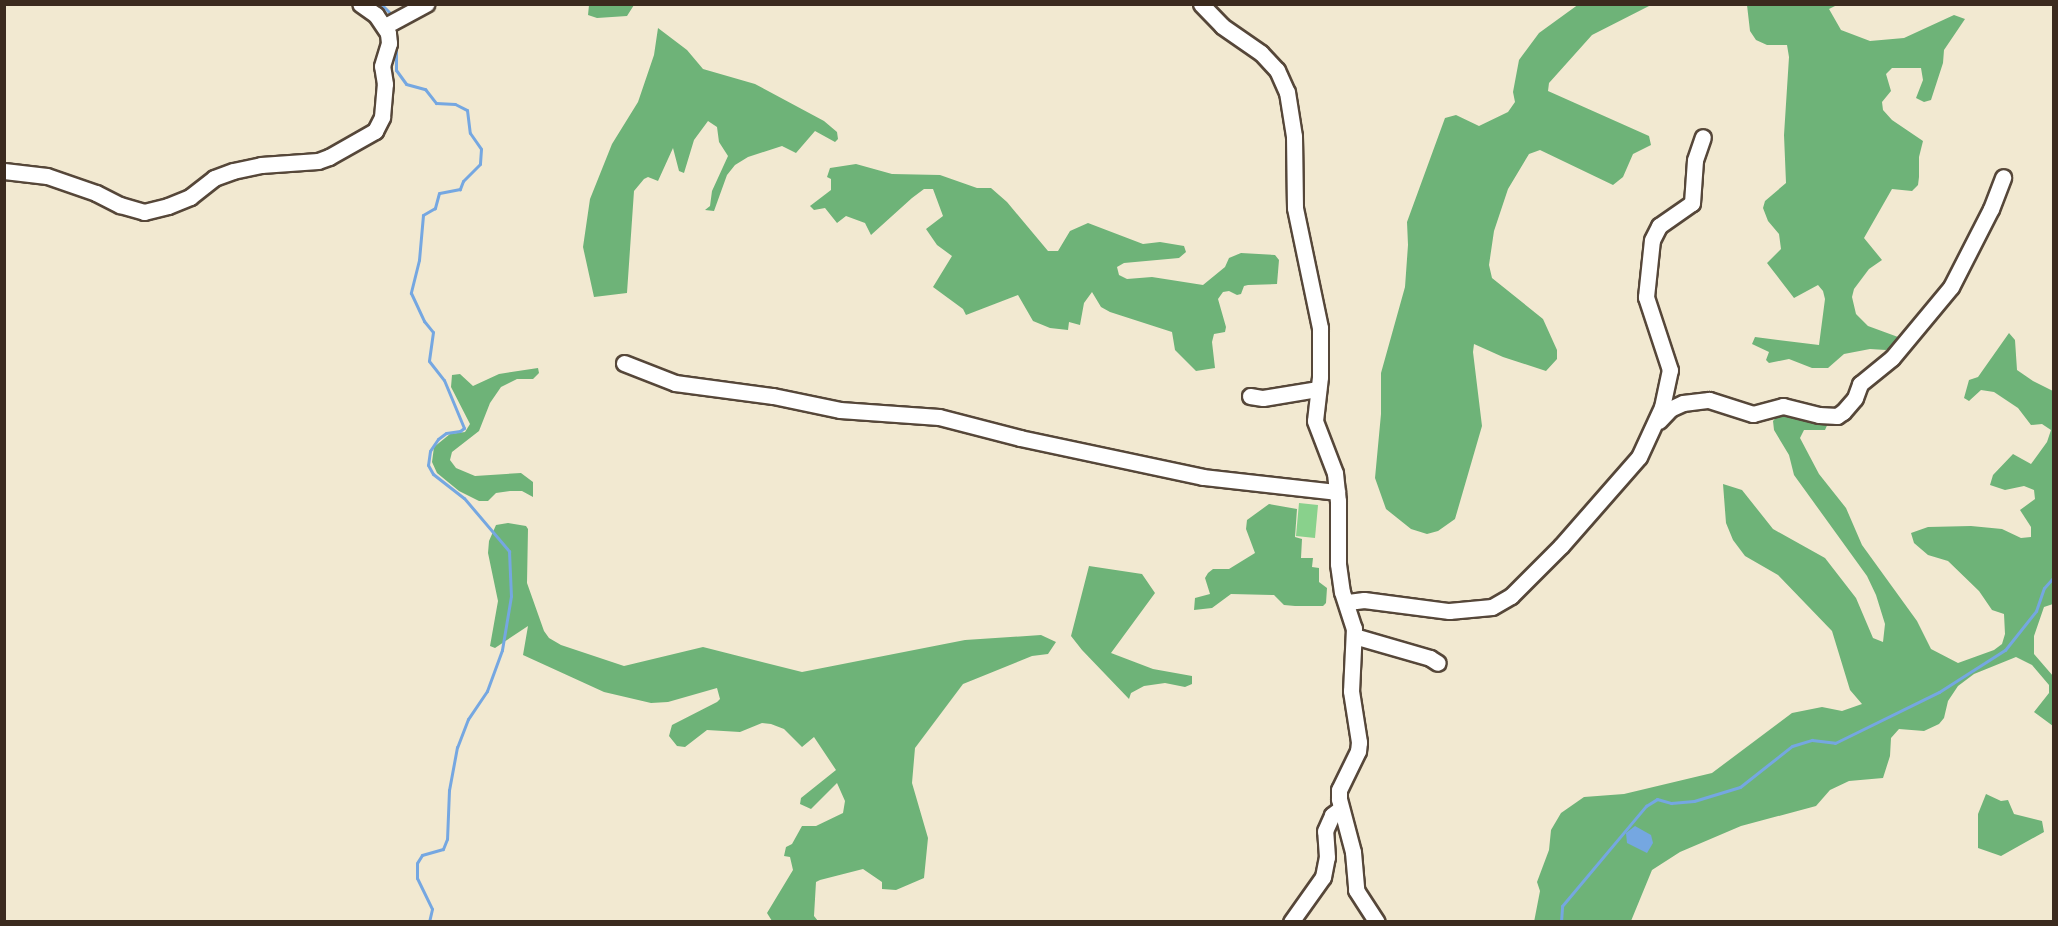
<!DOCTYPE html>
<html>
<head>
<meta charset="utf-8">
<style>
  body { margin:0 }
  #map { position:relative; width:2058px; height:926px; overflow:hidden; background:#f2e9d1; font-family:"Shantell Sans",sans-serif }
  div>[style] { position:absolute }
  [style*='--x'] { left:calc(var(--x)*1px); top:calc(var(--y)*1px); width:calc(var(--w)*1px); rotate:calc(var(--a)*1deg) }
  .green>* { inset:0; background:#89d18c }
  .forest>* { inset:0; background:#6eb378 }
  .water>* { inset:0; background:#75a7e1 }
  .stream>* { height:3px; margin:-1.5px; padding:0 1.5px; transform-origin:1.5px; border-radius:1.5px; background:#75a7e1 }
  .roads { filter:drop-shadow(2px 0 #564739) drop-shadow(-2px 0 #564739) drop-shadow(0 2px #564739) drop-shadow(0 -2px #564739) }
  .minor>* { height:15px; margin:-7.5px; padding:0 7.5px; transform-origin:7.5px; border-radius:7.5px; background:#fff }
  span { translate:-50% -50%; white-space:nowrap; text-align:center; line-height:1.15; -webkit-text-stroke:4.5px #fff; paint-order:stroke }
  .frame { position:absolute; inset:0; border:6px solid #3b2a1e; pointer-events:none }
</style>
</head>
<body>
<div id="map">
  <div class="green">
    <i style="clip-path:polygon(1299px 503px,1318px 505px,1315px 538px,1296px 536px)"></i>
  </div>
  <div class="forest">
    <i style="clip-path:polygon(1579px 4px,1651px 5px,1592px 35px,1549px 83px,1548px 91px,1649px 136px,1651px 145px,1633px 154px,1623px 177px,1613px 185px,1540px 150px,1529px 154px,1508px 189px,1494px 231px,1489px 265px,1492px 278px,1543px 319px,1557px 350px,1557px 359px,1546px 371px,1503px 357px,1474px 344px,1473px 352px,1482px 426px,1455px 519px,1438px 531px,1427px 534px,1411px 529px,1386px 509px,1375px 478px,1381px 414px,1381px 373px,1405px 287px,1408px 245px,1407px 222px,1445px 118px,1456px 115px,1479px 126px,1508px 112px,1515px 102px,1513px 92px,1519px 60px,1539px 33px)"></i>
    <i style="clip-path:polygon(589px 5px,589px 4px,634px 5px,627px 16px,597px 18px,588px 15px)"></i>
    <i style="clip-path:polygon(1747px 5px,1837px 5px,1829px 9px,1841px 30px,1870px 41px,1904px 38px,1954px 15px,1965px 19px,1944px 50px,1943px 63px,1931px 100px,1924px 102px,1916px 98px,1923px 80px,1921px 68px,1892px 68px,1886px 74px,1891px 91px,1882px 102px,1883px 110px,1892px 120px,1923px 141px,1919px 157px,1919px 177px,1918px 185px,1912px 191px,1892px 189px,1864px 238px,1882px 260px,1869px 269px,1854px 289px,1852px 297px,1856px 314px,1868px 326px,1898px 337px,1893px 346px,1886px 350px,1870px 349px,1844px 354px,1828px 368px,1812px 368px,1789px 359px,1769px 363px,1766px 360px,1769px 352px,1752px 344px,1755px 337px,1819px 345px,1825px 299px,1823px 291px,1818px 285px,1794px 298px,1767px 263px,1781px 249px,1779px 234px,1768px 221px,1763px 208px,1765px 201px,1786px 183px,1784px 135px,1789px 57px,1787px 45px,1767px 45px,1756px 40px,1750px 31px)"></i>
    <i style="clip-path:polygon(658px 28px,687px 50px,703px 69px,755px 84px,824px 121px,837px 132px,838px 139px,835px 142px,815px 131px,796px 153px,782px 146px,748px 157px,735px 165px,727px 175px,714px 211px,705px 210px,710px 206px,712px 191px,728px 156px,719px 142px,717px 127px,708px 121px,694px 140px,684px 173px,679px 171px,673px 148px,658px 181px,648px 177px,644px 179px,634px 191px,627px 293px,594px 297px,583px 247px,590px 199px,612px 144px,638px 102px,654px 55px)"></i>
    <i style="clip-path:polygon(856px 164px,892px 174px,940px 175px,977px 188px,991px 188px,1007px 202px,1048px 251px,1058px 251px,1070px 231px,1088px 223px,1143px 244px,1160px 242px,1184px 246px,1186px 252px,1179px 258px,1124px 263px,1117px 267px,1119px 275px,1127px 279px,1152px 277px,1203px 285px,1225px 267px,1229px 258px,1241px 253px,1275px 255px,1279px 260px,1277px 284px,1248px 285px,1244px 286px,1241px 294px,1237px 295px,1229px 291px,1223px 292px,1218px 299px,1226px 327px,1225px 332px,1214px 334px,1212px 342px,1215px 368px,1196px 371px,1175px 350px,1172px 332px,1110px 312px,1101px 307px,1092px 292px,1084px 303px,1080px 325px,1069px 322px,1068px 330px,1050px 328px,1033px 321px,1018px 295px,966px 315px,963px 309px,933px 287px,952px 256px,937px 245px,926px 229px,943px 216px,933px 189px,924px 189px,912px 198px,871px 235px,865px 223px,846px 216px,837px 223px,825px 208px,814px 210px,810px 206px,831px 190px,831px 179px,827px 177px,830px 168px)"></i>
    <i style="clip-path:polygon(2009px 333px,2015px 340px,2017px 370px,2033px 381px,2053px 391px,2053px 604px,2044px 607px,2034px 636px,2034px 654px,2053px 676px,2053px 726px,2034px 712px,2049px 693px,2049px 685px,2032px 665px,2016px 657px,1974px 674px,1958px 686px,1948px 701px,1944px 718px,1939px 724px,1924px 731px,1899px 729px,1891px 738px,1890px 756px,1883px 778px,1849px 781px,1830px 790px,1816px 806px,1741px 826px,1680px 852px,1652px 870px,1631px 921px,1534px 922px,1540px 891px,1537px 882px,1549px 850px,1551px 830px,1561px 813px,1584px 797px,1624px 794px,1712px 773px,1792px 713px,1822px 707px,1842px 711px,1862px 704px,1850px 690px,1832px 631px,1778px 575px,1745px 556px,1733px 540px,1726px 523px,1723px 484px,1742px 490px,1773px 529px,1825px 558px,1856px 598px,1873px 638px,1883px 642px,1885px 624px,1876px 595px,1867px 576px,1794px 475px,1789px 455px,1774px 430px,1773px 421px,1780px 413px,1789px 410px,1829px 421px,1825px 430px,1804px 430px,1800px 438px,1819px 474px,1846px 508px,1862px 545px,1917px 621px,1931px 649px,1958px 663px,1994px 650px,2002px 644px,2005px 634px,2004px 614px,1992px 610px,1979px 591px,1948px 561px,1928px 555px,1914px 543px,1911px 533px,1928px 527px,1971px 526px,2002px 529px,2021px 538px,2031px 537px,2031px 527px,2020px 510px,2035px 499px,2034px 490px,2024px 486px,2005px 490px,1990px 485px,1993px 475px,2013px 454px,2031px 464px,2047px 442px,2051px 430px,2042px 424px,2031px 425px,2018px 408px,1994px 392px,1981px 390px,1969px 401px,1964px 398px,1969px 380px,1978px 377px)"></i>
    <i style="clip-path:polygon(538px 368px,539px 373px,533px 379px,517px 379px,501px 387px,490px 403px,479px 431px,452px 452px,450px 460px,456px 468px,475px 476px,521px 473px,533px 482px,533px 497px,522px 491px,510px 491px,496px 493px,488px 501px,479px 501px,459px 491px,437px 473px,432px 462px,434px 447px,450px 434px,465px 432px,470px 424px,451px 387px,452px 375px,460px 374px,473px 386px,499px 374px)"></i>
    <i style="clip-path:polygon(1269px 504px,1297px 509px,1295px 537px,1302px 539px,1301px 558px,1313px 558px,1312px 567px,1319px 568px,1319px 582px,1327px 588px,1326px 603px,1323px 606px,1295px 606px,1284px 605px,1274px 595px,1231px 594px,1212px 608px,1194px 610px,1195px 598px,1210px 594px,1205px 578px,1208px 573px,1213px 569px,1229px 569px,1255px 553px,1246px 529px,1247px 520px)"></i>
    <i style="clip-path:polygon(508px 523px,526px 526px,528px 529px,527px 583px,544px 631px,549px 638px,561px 645px,624px 666px,703px 647px,802px 672px,965px 640px,1041px 635px,1056px 642px,1048px 654px,1032px 656px,963px 684px,915px 748px,912px 783px,928px 838px,924px 878px,896px 890px,882px 889px,882px 882px,863px 869px,820px 880px,816px 882px,814px 916px,818px 921px,772px 921px,767px 913px,793px 870px,790px 857px,784px 856px,786px 847px,792px 844px,802px 826px,816px 826px,843px 813px,845px 801px,837px 783px,811px 809px,800px 804px,801px 798px,836px 770px,814px 737px,802px 747px,784px 729px,771px 724px,762px 723px,740px 732px,707px 730px,685px 747px,677px 746px,669px 736px,672px 725px,717px 702px,720px 699px,717px 688px,668px 702px,651px 703px,604px 692px,523px 655px,528px 626px,495px 648px,490px 646px,498px 601px,488px 553px,489px 541px,496px 525px)"></i>
    <i style="clip-path:polygon(1089px 566px,1142px 574px,1155px 593px,1111px 653px,1153px 669px,1192px 676px,1192px 684px,1185px 687px,1165px 683px,1144px 686px,1131px 693px,1129px 699px,1082px 650px,1071px 636px)"></i>
    <i style="clip-path:polygon(1986px 794px,2001px 801px,2008px 800px,2014px 814px,2042px 821px,2044px 832px,2001px 856px,1978px 848px,1978px 814px)"></i>
  </div>
  <div class="water">
    <i style="clip-path:polygon(1635px 826px,1651px 835px,1653px 843px,1647px 853px,1627px 843px,1626px 833px)"></i>
  </div>
  <div class="stream">
    <i style="--x:381;--y:4;--w:17;--a:45"></i>
    <i style="--x:396;--y:25;--w:45;--a:90"></i>
    <i style="--x:396;--y:70;--w:17;--a:54"></i>
    <i style="--x:406;--y:84;--w:20;--a:15"></i>
    <i style="--x:425;--y:89;--w:18;--a:52"></i>
    <i style="--x:436;--y:103;--w:19;--a:3"></i>
    <i style="--x:455;--y:104;--w:13;--a:27"></i>
    <i style="--x:467;--y:110;--w:23;--a:83"></i>
    <i style="--x:470;--y:133;--w:19;--a:55"></i>
    <i style="--x:481;--y:149;--w:15;--a:94"></i>
    <i style="--x:480;--y:164;--w:24;--a:135"></i>
    <i style="--x:463;--y:181;--w:9;--a:111"></i>
    <i style="--x:460;--y:189;--w:21;--a:169"></i>
    <i style="--x:439;--y:193;--w:16;--a:105"></i>
    <i style="--x:435;--y:208;--w:14;--a:150"></i>
    <i style="--x:423;--y:215;--w:45;--a:95.1"></i>
    <i style="--x:419;--y:260;--w:34;--a:104"></i>
    <i style="--x:411;--y:293;--w:31;--a:65"></i>
    <i style="--x:424;--y:321;--w:14;--a:51"></i>
    <i style="--x:433;--y:332;--w:29;--a:98"></i>
    <i style="--x:429;--y:361;--w:24;--a:52"></i>
    <i style="--x:444;--y:380;--w:52;--a:67.4"></i>
    <i style="--x:464;--y:428;--w:5;--a:143"></i>
    <i style="--x:460;--y:431;--w:14;--a:172"></i>
    <i style="--x:446;--y:433;--w:10;--a:143"></i>
    <i style="--x:438;--y:439;--w:14;--a:124"></i>
    <i style="--x:430;--y:451;--w:14;--a:98"></i>
    <i style="--x:428;--y:465;--w:10;--a:61"></i>
    <i style="--x:433;--y:474;--w:39;--a:38"></i>
    <i style="--x:464;--y:498;--w:70;--a:49.7"></i>
    <i style="--x:509;--y:551;--w:45;--a:87.5"></i>
    <i style="--x:511;--y:596;--w:55;--a:99.5"></i>
    <i style="--x:502;--y:650;--w:44;--a:110.1"></i>
    <i style="--x:487;--y:691;--w:34;--a:124"></i>
    <i style="--x:468;--y:719;--w:30;--a:111"></i>
    <i style="--x:457;--y:747;--w:44;--a:100.5"></i>
    <i style="--x:449;--y:790;--w:49;--a:92.3"></i>
    <i style="--x:447;--y:839;--w:11;--a:112"></i>
    <i style="--x:443;--y:849;--w:22;--a:164"></i>
    <i style="--x:422;--y:855;--w:9;--a:122"></i>
    <i style="--x:417;--y:863;--w:15;--a:90"></i>
    <i style="--x:417;--y:878;--w:34;--a:64"></i>
    <i style="--x:432;--y:909;--w:13;--a:103"></i>
    <i style="--x:1561;--y:922;--w:16;--a:-86"></i>
    <i style="--x:1562;--y:906;--w:131;--a:-50"></i>
    <i style="--x:1646;--y:806;--w:13;--a:-32"></i>
    <i style="--x:1657;--y:799;--w:15;--a:16"></i>
    <i style="--x:1671;--y:803;--w:23;--a:-5"></i>
    <i style="--x:1694;--y:801;--w:48;--a:-16.9"></i>
    <i style="--x:1740;--y:787;--w:66;--a:-38.3"></i>
    <i style="--x:1792;--y:746;--w:21;--a:-17"></i>
    <i style="--x:1812;--y:740;--w:23;--a:7"></i>
    <i style="--x:1835;--y:743;--w:116;--a:-26.1"></i>
    <i style="--x:1939;--y:692;--w:78;--a:-32.5"></i>
    <i style="--x:2005;--y:650;--w:50;--a:-51.5"></i>
    <i style="--x:2036;--y:611;--w:24;--a:-71"></i>
    <i style="--x:2044;--y:588;--w:15;--a:-48"></i>
  </div>
  <div class="roads">
    <div class="minor">
      <i style="--x:1201;--y:4;--w:30;--a:46"></i>
      <i style="--x:1222;--y:26;--w:47;--a:34.7"></i>
      <i style="--x:1261;--y:53;--w:23;--a:47"></i>
      <i style="--x:1277;--y:70;--w:24;--a:66"></i>
      <i style="--x:1287;--y:92;--w:45;--a:81"></i>
      <i style="--x:1294;--y:136;--w:72;--a:89.2"></i>
      <i style="--x:1295;--y:208;--w:123;--a:78.2"></i>
      <i style="--x:1320;--y:328;--w:49;--a:90"></i>
      <i style="--x:1320;--y:377;--w:44;--a:96.5"></i>
      <i style="--x:1315;--y:421;--w:56;--a:69"></i>
      <i style="--x:1335;--y:473;--w:28;--a:84"></i>
      <i style="--x:1338;--y:501;--w:63;--a:90"></i>
      <i style="--x:1338;--y:564;--w:28;--a:82"></i>
      <i style="--x:1342;--y:592;--w:38;--a:72"></i>
      <i style="--x:1354;--y:628;--w:63;--a:92.7"></i>
      <i style="--x:1351;--y:691;--w:52;--a:81.1"></i>
      <i style="--x:1359;--y:742;--w:9;--a:96"></i>
      <i style="--x:1358;--y:751;--w:43;--a:116"></i>
      <i style="--x:1339;--y:790;--w:9;--a:90"></i>
      <i style="--x:1339;--y:799;--w:55;--a:75.2"></i>
      <i style="--x:1353;--y:852;--w:38;--a:85"></i>
      <i style="--x:1356;--y:890;--w:38;--a:57"></i>
      <i style="--x:385;--y:26;--w:47;--a:-28.2"></i>
      <i style="--x:4;--y:171;--w:43;--a:6.6"></i>
      <i style="--x:47;--y:176;--w:52;--a:19.1"></i>
      <i style="--x:96;--y:193;--w:27;--a:27"></i>
      <i style="--x:120;--y:205;--w:25;--a:16"></i>
      <i style="--x:144;--y:212;--w:25;--a:-14"></i>
      <i style="--x:168;--y:206;--w:24;--a:-22"></i>
      <i style="--x:190;--y:197;--w:31;--a:-38"></i>
      <i style="--x:214;--y:178;--w:20;--a:-20"></i>
      <i style="--x:233;--y:171;--w:29;--a:-12"></i>
      <i style="--x:261;--y:165;--w:57;--a:-4"></i>
      <i style="--x:318;--y:161;--w:12;--a:-20"></i>
      <i style="--x:329;--y:157;--w:53;--a:-29.5"></i>
      <i style="--x:375;--y:131;--w:16;--a:-63"></i>
      <i style="--x:382;--y:117;--w:33;--a:-85"></i>
      <i style="--x:385;--y:84;--w:18;--a:-99"></i>
      <i style="--x:382;--y:66;--w:24;--a:-73"></i>
      <i style="--x:389;--y:43;--w:10;--a:-96"></i>
      <i style="--x:388;--y:33;--w:22;--a:-124"></i>
      <i style="--x:376;--y:15;--w:19;--a:-145"></i>
      <i style="--x:624;--y:363;--w:55;--a:21.4"></i>
      <i style="--x:675;--y:383;--w:99;--a:7.6"></i>
      <i style="--x:773;--y:396;--w:68;--a:11.8"></i>
      <i style="--x:840;--y:410;--w:99;--a:4"></i>
      <i style="--x:939;--y:417;--w:84;--a:14.5"></i>
      <i style="--x:1020;--y:438;--w:187;--a:12"></i>
      <i style="--x:1203;--y:477;--w:135;--a:6.4"></i>
      <i style="--x:1250;--y:396;--w:13;--a:9"></i>
      <i style="--x:1263;--y:398;--w:56;--a:-9.3"></i>
      <i style="--x:1659;--y:421;--w:16;--a:-47"></i>
      <i style="--x:1670;--y:409;--w:14;--a:-25"></i>
      <i style="--x:1683;--y:403;--w:26;--a:-7"></i>
      <i style="--x:1709;--y:400;--w:46;--a:17.7"></i>
      <i style="--x:1753;--y:414;--w:31;--a:-15"></i>
      <i style="--x:1783;--y:406;--w:37;--a:14"></i>
      <i style="--x:1819;--y:415;--w:18;--a:3"></i>
      <i style="--x:1837;--y:416;--w:7;--a:-34"></i>
      <i style="--x:1843;--y:412;--w:18;--a:-49"></i>
      <i style="--x:1855;--y:398;--w:15;--a:-70"></i>
      <i style="--x:1860;--y:384;--w:41;--a:-39.1"></i>
      <i style="--x:1892;--y:358;--w:92;--a:-50.3"></i>
      <i style="--x:1951;--y:287;--w:88;--a:-62.9"></i>
      <i style="--x:1991;--y:209;--w:34;--a:-69"></i>
      <i style="--x:1348;--y:602;--w:16;--a:-7"></i>
      <i style="--x:1364;--y:600;--w:86;--a:7.4"></i>
      <i style="--x:1449;--y:611;--w:43;--a:-5.3"></i>
      <i style="--x:1492;--y:607;--w:22;--a:-30"></i>
      <i style="--x:1511;--y:596;--w:71;--a:-45"></i>
      <i style="--x:1561;--y:546;--w:118;--a:-48.8"></i>
      <i style="--x:1639;--y:457;--w:55;--a:-65.3"></i>
      <i style="--x:1662;--y:407;--w:38;--a:-78"></i>
      <i style="--x:1670;--y:370;--w:77;--a:-108.2"></i>
      <i style="--x:1646;--y:297;--w:57;--a:-84"></i>
      <i style="--x:1652;--y:240;--w:16;--a:-63"></i>
      <i style="--x:1659;--y:226;--w:40;--a:-34.9"></i>
      <i style="--x:1692;--y:203;--w:43;--a:-86"></i>
      <i style="--x:1695;--y:160;--w:24;--a:-71"></i>
      <i style="--x:1354;--y:636;--w:79;--a:16.1"></i>
      <i style="--x:1430;--y:658;--w:9;--a:32"></i>
      <i style="--x:1291;--y:922;--w:55;--a:-54.6"></i>
      <i style="--x:1323;--y:877;--w:20;--a:-79"></i>
      <i style="--x:1327;--y:857;--w:26;--a:-94"></i>
      <i style="--x:1325;--y:831;--w:17;--a:-66"></i>
      <i style="--x:1332;--y:815;--w:10;--a:-37"></i>
    </div>
  </div>
  <div class="frame"></div>
</div>
</body>
</html>
